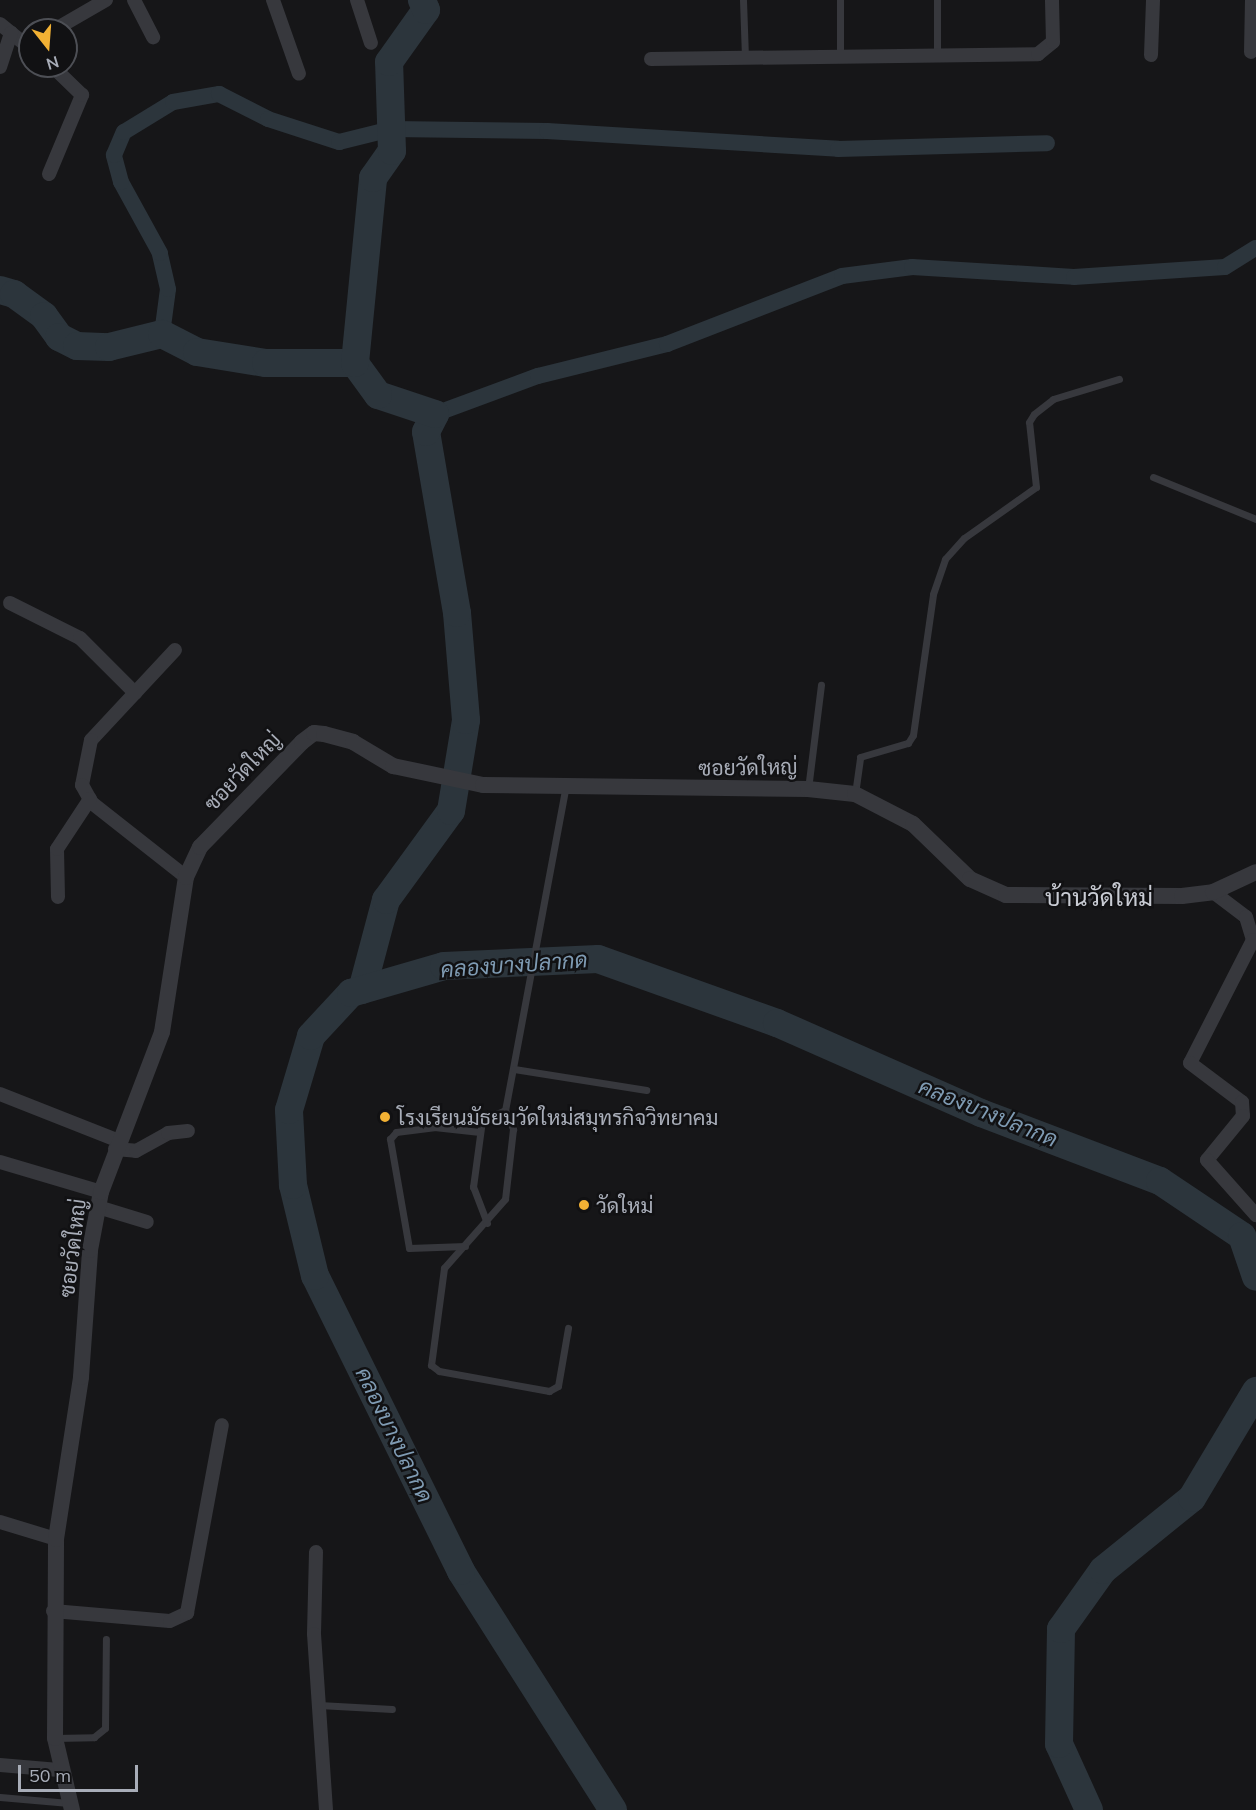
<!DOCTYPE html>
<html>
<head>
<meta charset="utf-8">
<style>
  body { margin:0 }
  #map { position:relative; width:1256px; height:1810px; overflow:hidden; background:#161618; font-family:Mulish,Sarabun,sans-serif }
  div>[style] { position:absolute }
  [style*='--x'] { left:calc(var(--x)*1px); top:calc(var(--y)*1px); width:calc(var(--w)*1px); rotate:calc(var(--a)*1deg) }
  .canal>* { height:16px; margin:-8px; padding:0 8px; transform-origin:8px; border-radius:8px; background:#2c353c }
  .river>* { height:28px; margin:-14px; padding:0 14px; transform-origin:14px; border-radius:14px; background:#2c353c }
  .service>* { height:7px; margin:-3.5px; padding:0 3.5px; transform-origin:3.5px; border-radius:3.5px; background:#37383d }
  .minor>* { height:14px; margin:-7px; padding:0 7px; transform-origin:7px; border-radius:7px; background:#37383d }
  .tertiary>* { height:16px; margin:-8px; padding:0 8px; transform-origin:8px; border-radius:8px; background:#37383d }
  .dots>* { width:16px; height:16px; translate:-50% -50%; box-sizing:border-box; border:3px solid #111113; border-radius:50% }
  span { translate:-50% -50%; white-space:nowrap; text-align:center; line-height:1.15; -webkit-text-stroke:5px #111113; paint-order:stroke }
  .street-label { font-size:21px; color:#a8adb8 }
  .poi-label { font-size:21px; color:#a8adb8 }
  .left { translate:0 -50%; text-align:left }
  .water-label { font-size:22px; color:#7f9bb3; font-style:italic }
  .quarter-label { font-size:24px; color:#c9ccd4 }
  .north { position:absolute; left:18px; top:18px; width:60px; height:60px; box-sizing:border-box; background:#111113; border:2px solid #4d4f55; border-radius:50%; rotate:163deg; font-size:16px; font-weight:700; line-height:24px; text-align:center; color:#a8adb8 }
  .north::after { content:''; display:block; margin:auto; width:21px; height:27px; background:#f2b134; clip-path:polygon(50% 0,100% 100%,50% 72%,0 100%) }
  .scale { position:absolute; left:18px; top:1765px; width:120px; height:27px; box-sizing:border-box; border:3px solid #a8adb8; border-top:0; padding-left:8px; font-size:18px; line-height:21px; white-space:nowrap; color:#a8adb8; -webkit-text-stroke:4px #111113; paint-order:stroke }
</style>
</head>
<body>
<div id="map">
  <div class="canal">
    <i style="--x:162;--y:334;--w:45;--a:-82.4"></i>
    <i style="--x:168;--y:289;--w:37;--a:-103"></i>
    <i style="--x:160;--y:253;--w:81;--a:-118.8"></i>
    <i style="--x:121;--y:182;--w:28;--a:-105"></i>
    <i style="--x:114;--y:155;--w:25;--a:-67"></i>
    <i style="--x:124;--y:132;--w:57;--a:-31.5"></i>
    <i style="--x:173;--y:102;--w:47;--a:-9.9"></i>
    <i style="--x:219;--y:94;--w:55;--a:27"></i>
    <i style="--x:268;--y:119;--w:75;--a:17.9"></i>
    <i style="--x:339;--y:142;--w:54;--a:-14"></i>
    <i style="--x:391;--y:129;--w:156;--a:0.7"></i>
    <i style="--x:547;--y:131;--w:292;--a:3.5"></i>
    <i style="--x:838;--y:149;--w:209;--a:-1.6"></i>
    <i style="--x:435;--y:414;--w:110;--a:-20.3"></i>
    <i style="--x:538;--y:376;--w:133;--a:-13.9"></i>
    <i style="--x:667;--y:344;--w:188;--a:-21.2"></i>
    <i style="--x:842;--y:276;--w:71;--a:-7.3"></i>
    <i style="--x:912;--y:267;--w:162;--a:3.5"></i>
    <i style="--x:1074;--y:277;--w:151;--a:-3.8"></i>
    <i style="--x:1225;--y:267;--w:36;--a:-32"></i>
  </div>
  <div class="river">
    <i style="--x:0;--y:290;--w:15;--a:16"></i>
    <i style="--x:14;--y:294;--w:37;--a:36"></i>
    <i style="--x:44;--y:316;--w:26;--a:54"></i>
    <i style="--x:59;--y:337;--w:20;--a:27"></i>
    <i style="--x:77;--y:346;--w:32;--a:2"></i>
    <i style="--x:109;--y:347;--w:55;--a:-13.8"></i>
    <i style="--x:162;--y:334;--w:39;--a:27"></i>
    <i style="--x:197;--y:352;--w:70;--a:9.1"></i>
    <i style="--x:266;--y:363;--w:89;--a:0"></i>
    <i style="--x:362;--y:990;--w:93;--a:-75.1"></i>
    <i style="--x:386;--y:900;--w:110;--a:-53.9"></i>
    <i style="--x:451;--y:811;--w:92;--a:-80.6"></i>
    <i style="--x:466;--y:720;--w:107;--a:-94.8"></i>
    <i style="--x:457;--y:613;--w:184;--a:-99.7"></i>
    <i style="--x:426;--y:432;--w:20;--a:-63"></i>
    <i style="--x:435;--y:414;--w:60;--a:-161.6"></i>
    <i style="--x:378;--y:395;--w:39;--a:-126"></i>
    <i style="--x:355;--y:363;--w:186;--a:-84.4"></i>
    <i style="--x:373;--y:178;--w:33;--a:-55"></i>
    <i style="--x:392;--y:151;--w:89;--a:-91.9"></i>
    <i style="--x:389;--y:62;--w:64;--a:-54.6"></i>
    <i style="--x:426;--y:10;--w:11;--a:-112"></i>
    <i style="--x:613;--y:1810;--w:283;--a:-122.5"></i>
    <i style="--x:461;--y:1571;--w:329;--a:-116.3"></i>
    <i style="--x:315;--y:1276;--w:94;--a:-103.6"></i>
    <i style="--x:293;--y:1185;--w:75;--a:-93.1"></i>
    <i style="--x:289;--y:1110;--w:77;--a:-73.4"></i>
    <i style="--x:311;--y:1036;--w:59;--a:-47.1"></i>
    <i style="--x:351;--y:993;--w:97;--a:-16.2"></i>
    <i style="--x:444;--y:966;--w:154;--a:-2.6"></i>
    <i style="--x:598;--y:959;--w:190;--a:19.7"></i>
    <i style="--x:777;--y:1023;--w:223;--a:23.8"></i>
    <i style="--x:981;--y:1113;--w:191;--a:20.8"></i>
    <i style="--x:1160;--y:1181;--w:99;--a:33.9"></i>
    <i style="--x:1242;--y:1236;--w:43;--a:71.1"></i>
    <i style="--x:1089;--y:1810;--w:72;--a:-114.4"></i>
    <i style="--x:1059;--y:1744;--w:115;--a:-89"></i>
    <i style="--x:1061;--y:1629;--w:72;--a:-54.6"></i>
    <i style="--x:1103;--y:1570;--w:114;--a:-39"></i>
    <i style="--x:1192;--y:1498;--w:125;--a:-59.1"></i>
  </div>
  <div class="service">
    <i style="--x:743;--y:0;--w:58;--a:88"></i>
    <i style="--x:840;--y:0;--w:57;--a:90"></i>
    <i style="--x:937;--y:55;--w:55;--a:-90"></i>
    <i style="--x:1153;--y:477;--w:111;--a:22.2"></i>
    <i style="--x:808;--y:789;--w:105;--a:-82.9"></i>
    <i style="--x:565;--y:790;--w:326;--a:100.6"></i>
    <i style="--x:505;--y:1110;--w:21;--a:67"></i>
    <i style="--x:513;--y:1129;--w:70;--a:96.5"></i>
    <i style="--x:505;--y:1199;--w:92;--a:131.5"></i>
    <i style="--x:444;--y:1268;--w:98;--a:97.6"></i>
    <i style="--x:431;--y:1365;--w:10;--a:37"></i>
    <i style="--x:439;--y:1371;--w:112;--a:10.3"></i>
    <i style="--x:549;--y:1391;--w:10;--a:-29"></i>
    <i style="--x:558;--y:1386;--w:59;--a:-80.2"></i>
    <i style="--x:855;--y:794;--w:37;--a:-82"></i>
    <i style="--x:860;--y:757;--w:50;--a:-16.3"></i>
    <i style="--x:908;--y:743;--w:9;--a:-58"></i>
    <i style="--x:913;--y:735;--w:142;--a:-81.9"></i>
    <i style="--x:933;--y:594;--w:37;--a:-71"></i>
    <i style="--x:945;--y:559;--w:28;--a:-48"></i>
    <i style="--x:964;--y:538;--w:88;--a:-35.3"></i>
    <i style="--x:1036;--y:487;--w:65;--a:-96.1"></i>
    <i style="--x:1029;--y:422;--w:9;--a:-58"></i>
    <i style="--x:1034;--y:414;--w:24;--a:-38"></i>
    <i style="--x:1053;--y:399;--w:69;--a:-16.9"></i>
    <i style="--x:514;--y:1069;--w:134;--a:9"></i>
    <i style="--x:487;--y:1223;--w:39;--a:-111"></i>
    <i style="--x:473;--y:1187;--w:68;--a:-82.3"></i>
    <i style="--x:482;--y:1120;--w:25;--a:-23"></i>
    <i style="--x:465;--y:1246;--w:56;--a:178"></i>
    <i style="--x:409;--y:1248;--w:111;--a:-99.9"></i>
    <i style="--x:390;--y:1139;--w:9;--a:-49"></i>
    <i style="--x:396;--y:1132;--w:38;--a:-7"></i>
    <i style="--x:434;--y:1127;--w:46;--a:6.2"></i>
    <i style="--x:319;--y:1705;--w:73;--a:3.1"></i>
    <i style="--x:55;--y:1738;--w:39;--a:-1"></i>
    <i style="--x:94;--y:1737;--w:14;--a:-39"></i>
    <i style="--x:105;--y:1728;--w:89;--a:-89.4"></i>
    <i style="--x:0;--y:1797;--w:69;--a:5"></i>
  </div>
  <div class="minor">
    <i style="--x:134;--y:0;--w:42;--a:62.8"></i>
    <i style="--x:273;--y:0;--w:78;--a:70.6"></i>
    <i style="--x:357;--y:0;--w:45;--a:72"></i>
    <i style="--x:0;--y:24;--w:38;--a:39"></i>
    <i style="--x:54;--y:30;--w:60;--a:-30"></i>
    <i style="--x:1251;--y:52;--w:52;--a:-88.9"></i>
    <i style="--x:1151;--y:55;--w:55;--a:-87.9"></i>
    <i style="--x:651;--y:59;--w:387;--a:-0.7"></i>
    <i style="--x:1038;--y:54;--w:19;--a:-39"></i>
    <i style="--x:1053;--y:42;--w:42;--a:-91.4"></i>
    <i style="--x:0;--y:67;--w:36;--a:-72"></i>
    <i style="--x:49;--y:174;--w:86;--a:-67.3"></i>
    <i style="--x:82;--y:95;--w:42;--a:-136"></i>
    <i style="--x:10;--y:603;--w:78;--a:26.6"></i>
    <i style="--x:80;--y:638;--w:78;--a:45"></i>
    <i style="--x:175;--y:650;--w:123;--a:133"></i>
    <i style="--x:91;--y:740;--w:46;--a:101.3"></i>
    <i style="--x:82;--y:785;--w:21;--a:61"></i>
    <i style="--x:92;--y:803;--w:120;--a:38.2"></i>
    <i style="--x:1213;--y:892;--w:41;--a:37.1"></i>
    <i style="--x:1246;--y:917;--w:24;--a:73"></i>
    <i style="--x:1253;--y:940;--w:138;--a:117.1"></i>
    <i style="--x:1190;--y:1063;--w:65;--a:36.9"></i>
    <i style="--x:1242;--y:1102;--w:14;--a:86"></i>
    <i style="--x:1243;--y:1116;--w:57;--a:129.3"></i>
    <i style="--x:1207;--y:1160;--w:74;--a:48.3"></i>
    <i style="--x:58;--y:897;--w:48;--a:-91.2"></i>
    <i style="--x:57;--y:849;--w:60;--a:-56.6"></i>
    <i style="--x:0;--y:1094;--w:126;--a:21.5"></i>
    <i style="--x:115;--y:1149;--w:21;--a:5"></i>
    <i style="--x:136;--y:1151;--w:37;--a:-29"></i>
    <i style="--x:168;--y:1133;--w:20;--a:-6"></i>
    <i style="--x:0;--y:1162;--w:105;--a:16.5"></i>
    <i style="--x:98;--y:1207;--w:51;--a:17"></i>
    <i style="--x:0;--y:1522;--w:59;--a:16.9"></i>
    <i style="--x:316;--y:1552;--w:82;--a:91.4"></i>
    <i style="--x:314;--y:1634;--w:176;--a:86.1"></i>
    <i style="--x:53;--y:1611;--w:117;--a:4.9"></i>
    <i style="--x:170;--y:1621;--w:19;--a:-25"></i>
    <i style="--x:187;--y:1613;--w:191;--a:-79.5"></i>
    <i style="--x:0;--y:1765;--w:59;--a:4.8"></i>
  </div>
  <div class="tertiary">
    <i style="--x:72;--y:1810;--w:74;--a:-103.3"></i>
    <i style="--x:55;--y:1738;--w:199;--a:-89.7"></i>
    <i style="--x:56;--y:1539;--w:164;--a:-81.2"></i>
    <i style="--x:81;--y:1377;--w:127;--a:-85.9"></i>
    <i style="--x:90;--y:1250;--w:59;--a:-79.3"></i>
    <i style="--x:101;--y:1192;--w:171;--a:-69.1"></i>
    <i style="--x:162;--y:1032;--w:157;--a:-81.2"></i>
    <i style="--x:186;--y:877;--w:33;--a:-65"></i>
    <i style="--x:200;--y:847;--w:146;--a:-45.8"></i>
    <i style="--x:302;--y:742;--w:15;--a:-37"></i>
    <i style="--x:314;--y:733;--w:10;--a:6"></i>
    <i style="--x:324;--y:734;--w:30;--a:15"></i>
    <i style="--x:353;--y:742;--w:47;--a:31"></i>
    <i style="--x:393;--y:766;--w:92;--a:11.9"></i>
    <i style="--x:483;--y:785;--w:325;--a:0.7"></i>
    <i style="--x:808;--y:789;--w:47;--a:6.1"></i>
    <i style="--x:855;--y:794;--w:65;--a:27.3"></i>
    <i style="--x:913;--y:824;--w:79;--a:44"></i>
    <i style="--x:970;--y:879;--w:39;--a:24"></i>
    <i style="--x:1006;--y:895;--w:176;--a:0.3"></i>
    <i style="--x:1182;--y:896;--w:31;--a:-7"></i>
    <i style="--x:1213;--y:892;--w:47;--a:-24.9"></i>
  </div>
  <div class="dots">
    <i style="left:385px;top:1117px;background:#f2b134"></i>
    <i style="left:584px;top:1205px;background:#f2b134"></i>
  </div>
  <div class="street-label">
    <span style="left:748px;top:767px;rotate:-1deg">ซอยวัดใหญ่</span>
    <span style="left:242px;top:771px;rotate:-46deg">ซอยวัดใหญ่</span>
    <span style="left:72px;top:1248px;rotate:-83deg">ซอยวัดใหญ่</span>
  </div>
  <div class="poi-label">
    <span class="left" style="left:397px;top:1117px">โรงเรียนมัธยมวัดใหม่สมุทรกิจวิทยาคม</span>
    <span class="left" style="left:596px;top:1205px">วัดใหม่</span>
  </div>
  <div class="water-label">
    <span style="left:514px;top:965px;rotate:-4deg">คลองบางปลากด</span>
    <span style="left:988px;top:1113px;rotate:22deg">คลองบางปลากด</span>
    <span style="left:394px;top:1435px;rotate:64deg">คลองบางปลากด</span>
  </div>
  <div class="quarter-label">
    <span style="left:1099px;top:898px">บ้านวัดใหม่</span>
  </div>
  <div class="north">N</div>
  <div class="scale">50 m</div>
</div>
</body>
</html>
